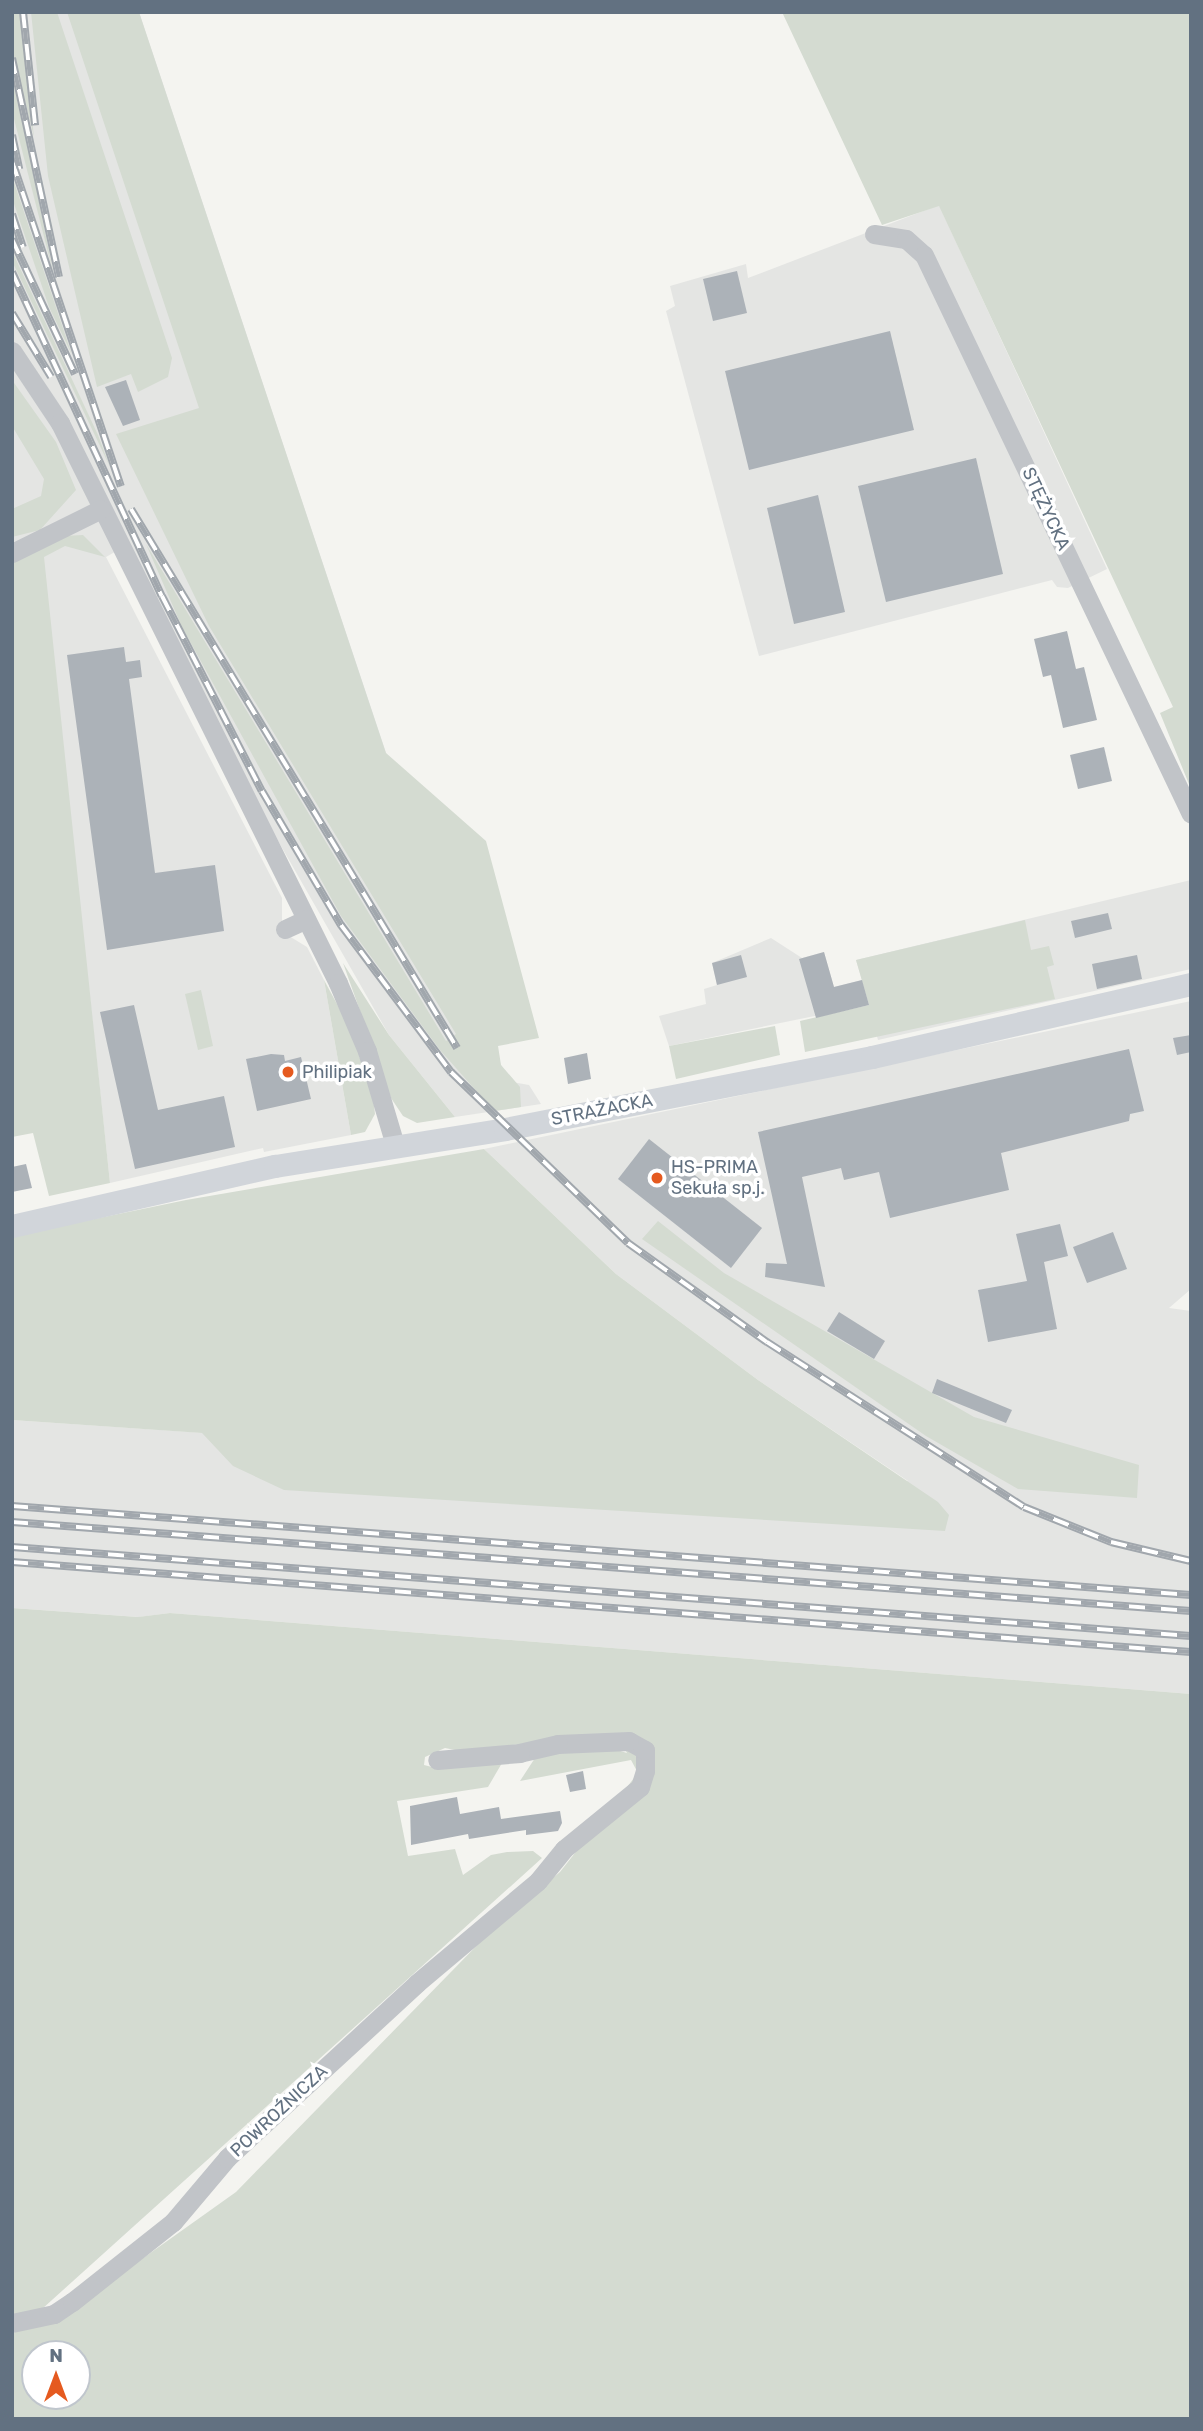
<!DOCTYPE html>
<html>
<head>
<meta charset="utf-8">
<style>
  body { margin:0 }
  #map { position:relative; width:1203px; height:2431px; overflow:hidden; background:#f4f4f0; font-family:Rubik,sans-serif }
  div>[style] { position:absolute }
  [style*='--x'] { left:calc(var(--x)*1px); top:calc(var(--y)*1px); width:calc(var(--w)*1px); rotate:calc(var(--a)*1deg) }
  .built>* { inset:0; background:#e4e5e3 }
  .green>* { inset:0; background:#d4dbd1 }
  .building>* { inset:0; background:#acb2b8 }
  .minor>* { height:19px; margin:-9.5px; padding:0 9.5px; transform-origin:9.5px; border-radius:9.5px; background:#c1c4c8 }
  .major>* { height:23px; margin:-11.5px; padding:0 11.5px; transform-origin:11.5px; border-radius:11.5px; background:#d1d5da }
  .rail>* { height:8px; margin-top:-4px; transform-origin:0; background:repeating-linear-gradient(90deg,#fff 0 16px,#a1a7ad 0 32px); box-sizing:border-box; border-block:2px solid #a1a7ad }
  .dots>* { width:19px; height:19px; translate:-50% -50%; box-sizing:border-box; border:4px solid #fff; border-radius:50% }
  span { translate:-50% -50%; white-space:nowrap; text-align:center; line-height:1.15; -webkit-text-stroke:7px #fff; paint-order:stroke }
  .street-label { font-size:18px; color:#627181 }
  .poi-label { font-size:18px; color:#627181 }
  .left { translate:0 -50%; text-align:left }
  .frame { position:absolute; inset:0; border:14px solid #627181; pointer-events:none }
  .north { position:absolute; left:21px; top:2340px; width:70px; height:70px; box-sizing:border-box; background:#fff; border:2px solid #c0c6cd; border-radius:50%; rotate:0deg; font-size:19px; font-weight:700; line-height:28px; text-align:center; color:#627181 }
  .north::after { content:''; display:block; margin:auto; width:24px; height:32px; background:#e55a1f; clip-path:polygon(50% 0,100% 100%,50% 72%,0 100%) }
</style>
</head>
<body>
<div id="map">
  <div class="built">
    <i style="clip-path:polygon(12px 12px,139px 12px,386px 753px,501px 1065px,512px 1082px,529px 1085px,541px 1104px,455px 1117px,389px 1035px,253px 797px,127px 545px,106px 557px,282px 898px,282px 922px,289px 936px,307px 947px,324px 980px,351px 1135px,264px 1152px,263px 1148px,110px 1183px,89px 989px,12px 572px)"></i>
    <i style="clip-path:polygon(939px 205px,1107px 569px,1068px 588px,1057px 587px,1052px 580px,759px 656px,666px 311px,675px 306px,670px 286px,746px 264px,748px 278px)"></i>
    <i style="clip-path:polygon(1191px 880px,1191px 969px,878px 1040px,868px 1005px,669px 1046px,659px 1016px,706px 1004px,704px 989px,717px 985px,712px 963px,771px 938px,802px 958px,824px 952px,834px 987px,862px 980px,856px 960px)"></i>
    <i style="clip-path:polygon(1191px 1001px,1191px 1289px,1169px 1308px,1191px 1311px,1191px 1694px,170px 1613px,139px 1617px,12px 1608px,12px 1420px,908px 1481px,758px 1380px,616px 1274px,484px 1149px)"></i>
  </div>
  <div class="green">
    <i style="clip-path:polygon(12px 12px,19px 12px,22px 30px,34px 137px,12px 49px)"></i>
    <i style="clip-path:polygon(31px 12px,57px 12px,172px 358px,168px 377px,138px 392px,131px 374px,97px 387px,48px 176px)"></i>
    <i style="clip-path:polygon(67px 12px,139px 12px,386px 753px,486px 841px,539px 1038px,498px 1046px,501px 1065px,520px 1087px,521px 1107px,494px 1111px,440px 1050px,341px 916px,182px 627px,146px 544px,446px 1041px,456px 1034px,209px 626px,116px 434px,199px 408px)"></i>
    <i style="clip-path:polygon(782px 12px,1191px 12px,1191px 789px,1160px 713px,1173px 707px,939px 206px,882px 225px)"></i>
    <i style="clip-path:polygon(12px 78px,30px 158px,54px 276px,12px 111px)"></i>
    <i style="clip-path:polygon(12px 177px,16px 188px,72px 355px,49px 307px,12px 198px)"></i>
    <i style="clip-path:polygon(12px 251px,98px 435px,110px 467px,12px 261px)"></i>
    <i style="clip-path:polygon(12px 380px,56px 442px,76px 490px,40px 530px,12px 537px,12px 509px,41px 496px,44px 479px,12px 426px)"></i>
    <i style="clip-path:polygon(83px 535px,105px 557px,65px 546px,44px 557px,110px 1183px,49px 1196px,33px 1133px,12px 1137px,12px 561px,64px 536px)"></i>
    <i style="clip-path:polygon(1025px 920px,1031px 950px,1049px 946px,1054px 965px,1047px 967px,1055px 999px,805px 1052px,800px 1021px,869px 1005px,856px 960px)"></i>
    <i style="clip-path:polygon(343px 963px,389px 1035px,455px 1117px,417px 1123px,403px 1116px,391px 1098px)"></i>
    <i style="clip-path:polygon(324px 980px,349px 1026px,373px 1096px,375px 1114px,365px 1132px,351px 1135px)"></i>
    <i style="clip-path:polygon(201px 990px,213px 1046px,198px 1050px,185px 994px)"></i>
    <i style="clip-path:polygon(775px 1026px,780px 1055px,676px 1079px,669px 1046px)"></i>
    <i style="clip-path:polygon(484px 1149px,616px 1274px,758px 1380px,938px 1502px,949px 1515px,945px 1531px,284px 1490px,233px 1466px,202px 1433px,12px 1420px,12px 1236px,186px 1200px)"></i>
    <i style="clip-path:polygon(658px 1221px,724px 1273px,974px 1417px,1139px 1465px,1137px 1498px,1018px 1489px,926px 1436px,642px 1239px)"></i>
    <i style="clip-path:polygon(evenodd,12px 1608px,138px 1617px,170px 1613px,1191px 1694px,1191px 2419px,12px 2419px,12px 2335px,20px 2328px,52px 2323px,236px 2192px,492px 1930px,560px 1872px,638px 1773px,631px 1760px,520px 1781px,535px 1758px,555px 1752px,610px 1748px,627px 1753px,616px 1733px,460px 1751px,445px 1748px,425px 1757px,424px 1765px,432px 1767px,502px 1763px,488px 1787px,397px 1801px,408px 1856px,455px 1849px,463px 1875px,491px 1855px,507px 1852px,533px 1851px,542px 1858px,42px 2309px,12px 2316px,12px 1608px,35px 2354px,77px 2354px,77px 2396px,35px 2396px,35px 2354px)"></i>
  </div>
  <div class="building">
    <i style="clip-path:polygon(737px 271px,747px 313px,713px 321px,703px 279px)"></i>
    <i style="clip-path:polygon(890px 331px,914px 430px,749px 470px,725px 371px)"></i>
    <i style="clip-path:polygon(126px 380px,140px 420px,123px 426px,105px 387px)"></i>
    <i style="clip-path:polygon(976px 458px,1003px 574px,886px 602px,858px 486px)"></i>
    <i style="clip-path:polygon(818px 495px,845px 612px,794px 624px,767px 508px)"></i>
    <i style="clip-path:polygon(1067px 631px,1076px 669px,1084px 667px,1097px 720px,1063px 728px,1051px 675px,1043px 677px,1034px 639px)"></i>
    <i style="clip-path:polygon(124px 647px,126px 662px,140px 660px,142px 677px,129px 679px,155px 873px,215px 865px,224px 931px,107px 950px,67px 655px)"></i>
    <i style="clip-path:polygon(1104px 747px,1112px 781px,1078px 789px,1070px 755px)"></i>
    <i style="clip-path:polygon(1108px 913px,1112px 929px,1075px 938px,1071px 921px)"></i>
    <i style="clip-path:polygon(824px 952px,834px 987px,862px 980px,869px 1005px,816px 1018px,799px 959px)"></i>
    <i style="clip-path:polygon(741px 955px,747px 977px,717px 985px,712px 963px)"></i>
    <i style="clip-path:polygon(1137px 955px,1142px 979px,1097px 989px,1092px 964px)"></i>
    <i style="clip-path:polygon(134px 1005px,158px 1110px,224px 1096px,235px 1147px,135px 1169px,100px 1012px)"></i>
    <i style="clip-path:polygon(1191px 1035px,1191px 1052px,1177px 1055px,1173px 1038px)"></i>
    <i style="clip-path:polygon(1129px 1049px,1144px 1111px,1130px 1114px,1129px 1121px,1001px 1153px,1009px 1190px,890px 1218px,879px 1172px,844px 1180px,841px 1168px,802px 1177px,825px 1287px,765px 1277px,766px 1263px,787px 1264px,758px 1132px)"></i>
    <i style="clip-path:polygon(587px 1053px,591px 1079px,568px 1084px,564px 1058px)"></i>
    <i style="clip-path:polygon(271px 1054px,284px 1055px,285px 1061px,301px 1057px,311px 1099px,257px 1111px,246px 1059px)"></i>
    <i style="clip-path:polygon(649px 1139px,762px 1228px,731px 1268px,618px 1179px)"></i>
    <i style="clip-path:polygon(26px 1164px,32px 1188px,12px 1192px,12px 1167px)"></i>
    <i style="clip-path:polygon(1060px 1224px,1068px 1256px,1044px 1262px,1057px 1329px,988px 1342px,978px 1290px,1027px 1281px,1016px 1234px)"></i>
    <i style="clip-path:polygon(1113px 1232px,1127px 1269px,1087px 1283px,1073px 1247px)"></i>
    <i style="clip-path:polygon(839px 1312px,885px 1341px,874px 1359px,827px 1331px)"></i>
    <i style="clip-path:polygon(937px 1379px,1012px 1410px,1006px 1423px,932px 1393px)"></i>
    <i style="clip-path:polygon(583px 1771px,586px 1789px,570px 1792px,566px 1775px)"></i>
    <i style="clip-path:polygon(457px 1797px,460px 1814px,499px 1807px,501px 1819px,560px 1811px,562px 1823px,558px 1831px,526px 1835px,526px 1830px,469px 1839px,468px 1834px,411px 1845px,410px 1806px)"></i>
  </div>
  <div class="minor">
    <i style="--x:874;--y:234;--w:32;--a:9"></i>
    <i style="--x:906;--y:239;--w:24;--a:42"></i>
    <i style="--x:924;--y:255;--w:619;--a:64.47"></i>
    <i style="--x:12;--y:351;--w:87;--a:56.3"></i>
    <i style="--x:60;--y:423;--w:625;--a:63.6"></i>
    <i style="--x:338;--y:983;--w:74;--a:66.9"></i>
    <i style="--x:367;--y:1051;--w:98;--a:73.4"></i>
    <i style="--x:12;--y:553;--w:99;--a:-26.3"></i>
    <i style="--x:285;--y:929;--w:23;--a:-25"></i>
    <i style="--x:12;--y:2323;--w:43;--a:-12.1"></i>
    <i style="--x:54;--y:2314;--w:22;--a:-34"></i>
    <i style="--x:72;--y:2302;--w:129;--a:-38.4"></i>
    <i style="--x:173;--y:2222;--w:84;--a:-49.8"></i>
    <i style="--x:227;--y:2158;--w:258;--a:-42.6"></i>
    <i style="--x:417;--y:1983;--w:158;--a:-40.1"></i>
    <i style="--x:538;--y:1881;--w:41;--a:-50.9"></i>
    <i style="--x:564;--y:1849;--w:98;--a:-39.2"></i>
    <i style="--x:640;--y:1787;--w:17;--a:-73"></i>
    <i style="--x:645;--y:1771;--w:21;--a:-90"></i>
    <i style="--x:645;--y:1750;--w:18;--a:-151"></i>
    <i style="--x:629;--y:1741;--w:71;--a:177.6"></i>
    <i style="--x:558;--y:1744;--w:39;--a:167"></i>
    <i style="--x:520;--y:1753;--w:83;--a:175.2"></i>
  </div>
  <div class="major">
    <i style="--x:12;--y:1226;--w:270;--a:-12.9"></i>
    <i style="--x:275;--y:1166;--w:233;--a:-9.1"></i>
    <i style="--x:505;--y:1129;--w:374;--a:-11.1"></i>
    <i style="--x:872;--y:1057;--w:327;--a:-12.9"></i>
  </div>
  <div class="rail">
    <i style="--x:23;--y:12;--w:114;--a:83.9"></i>
    <i style="--x:12;--y:58;--w:224;--a:77.9"></i>
    <i style="--x:12;--y:135;--w:35;--a:78"></i>
    <i style="--x:12;--y:161;--w:343;--a:71.5"></i>
    <i style="--x:12;--y:214;--w:35;--a:72"></i>
    <i style="--x:12;--y:239;--w:149;--a:65"></i>
    <i style="--x:12;--y:272;--w:357;--a:65.2"></i>
    <i style="--x:162;--y:596;--w:219;--a:62.9"></i>
    <i style="--x:262;--y:791;--w:156;--a:59.5"></i>
    <i style="--x:341;--y:925;--w:184;--a:53.2"></i>
    <i style="--x:451;--y:1072;--w:246;--a:44"></i>
    <i style="--x:628;--y:1243;--w:171;--a:35.5"></i>
    <i style="--x:767;--y:1342;--w:305;--a:32.7"></i>
    <i style="--x:1024;--y:1507;--w:94;--a:21.9"></i>
    <i style="--x:1111;--y:1542;--w:82;--a:13.4"></i>
    <i style="--x:12;--y:313;--w:75;--a:58.6"></i>
    <i style="--x:131;--y:509;--w:630;--a:58.83"></i>
    <i style="--x:12;--y:1506;--w:1182;--a:4.32"></i>
    <i style="--x:12;--y:1522;--w:1182;--a:4.32"></i>
    <i style="--x:12;--y:1547;--w:1182;--a:4.32"></i>
    <i style="--x:12;--y:1562;--w:1182;--a:4.37"></i>
  </div>
  <div class="dots">
    <i style="left:288px;top:1072px;background:#e55a1f"></i>
    <i style="left:657px;top:1178px;background:#e55a1f"></i>
  </div>
  <div class="street-label">
    <span style="left:1046px;top:509px;rotate:65deg">STĘŻYCKA</span>
    <span style="left:602px;top:1110px;rotate:-11deg">STRAŻACKA</span>
    <span style="left:279px;top:2111px;rotate:-43deg">POWROŹNICZA</span>
  </div>
  <div class="poi-label">
    <span class="left" style="left:302px;top:1072px">Philipiak</span>
    <span class="left" style="left:671px;top:1178px">HS-PRIMA<br>Sekuła sp.j.</span>
  </div>
  <div class="frame"></div>
  <div class="north">N</div>
</div>
</body>
</html>
